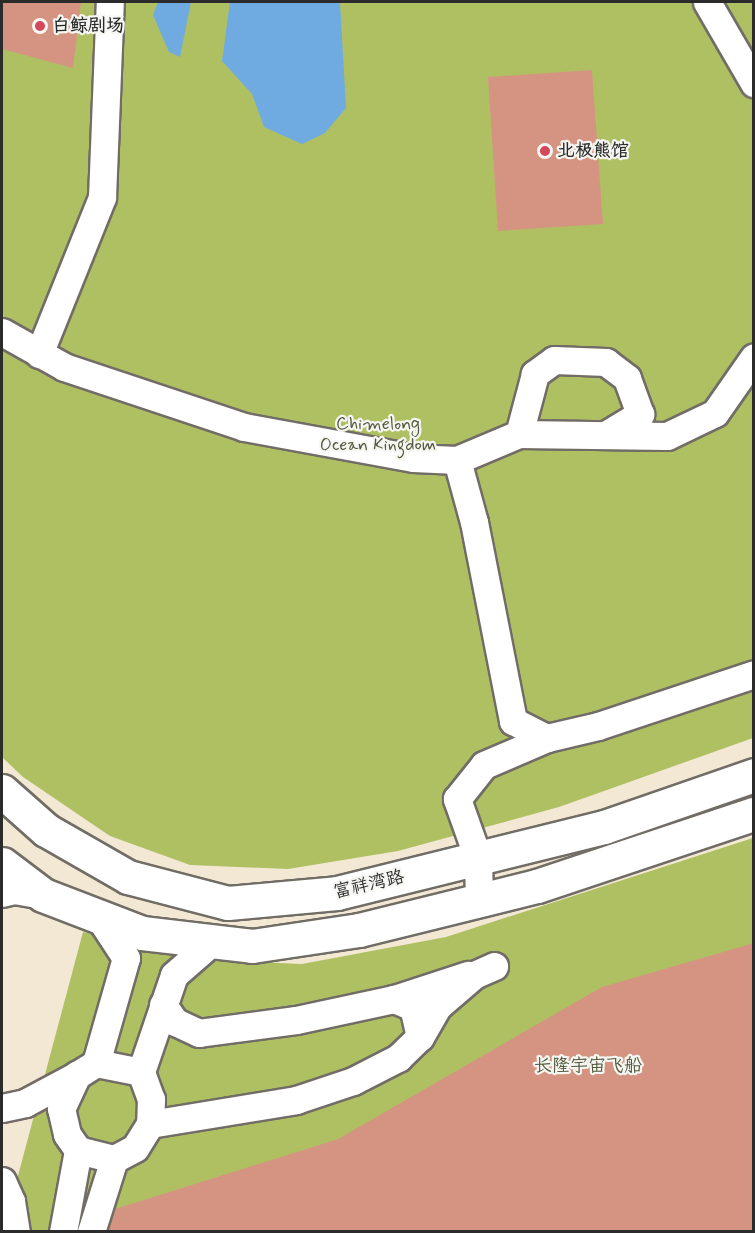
<!DOCTYPE html>
<html>
<head>
<meta charset="utf-8">
<style>
  body { margin:0 }
  #map { position:relative; width:755px; height:1233px; overflow:hidden; background:#f2e8d3; font-family:Mynerve,"LXGW WenKai TC",sans-serif }
  div>[style] { position:absolute }
  [style*='--x'] { left:calc(var(--x)*1px); top:calc(var(--y)*1px); width:calc(var(--w)*1px); rotate:calc(var(--a)*1deg) }
  .green>* { inset:0; background:#afc063 }
  .water>* { inset:0; background:#6fabe0 }
  .building>* { inset:0; background:#d59481 }
  .roads { filter:drop-shadow(2px 0 #716d66) drop-shadow(-2px 0 #716d66) drop-shadow(0 2px #716d66) drop-shadow(0 -2px #716d66) }
  .minor>* { height:27px; margin:-13.5px; padding:0 13.5px; transform-origin:13.5px; border-radius:13.5px; background:#fff }
  .major>* { height:33px; margin:-16.5px; padding:0 16.5px; transform-origin:16.5px; border-radius:16.5px; background:#fff }
  .dots>* { width:16px; height:16px; translate:-50% -50%; box-sizing:border-box; border:3px solid #f6f6f2; border-radius:50% }
  span { translate:-50% -50%; white-space:nowrap; text-align:center; line-height:1.15; -webkit-text-stroke:4.5px #f6f6f2; paint-order:stroke }
  .poi-label { font-size:18px; color:#2b2b2b; font-weight:700 }
  .left { translate:0 -50%; text-align:left }
  .park-label { font-size:18px; color:#53583c }
  .street-label { font-size:18px; color:#2b2b2b }
  .frame { position:absolute; inset:0; border:3px solid #2b2b2b; pointer-events:none }
</style>
</head>
<body>
<div id="map">
  <div class="green">
    <i style="clip-path:polygon(2px 2px,753px 2px,753px 738px,559px 807px,398px 851px,288px 869px,190px 865px,110px 836px,23px 777px,2px 757px)"></i>
    <i style="clip-path:polygon(753px 838px,753px 1231px,3px 1232px,83px 932px,202px 960px,302px 964px,446px 937px)"></i>
  </div>
  <div class="water">
    <i style="clip-path:polygon(158px 2px,191px 2px,180px 57px,169px 52px,153px 15px)"></i>
    <i style="clip-path:polygon(230px 2px,340px 2px,346px 108px,325px 133px,302px 144px,264px 127px,252px 94px,222px 61px)"></i>
  </div>
  <div class="building">
    <i style="clip-path:polygon(2px 2px,81px 2px,73px 68px,2px 49px)"></i>
    <i style="clip-path:polygon(592px 70px,603px 224px,498px 231px,488px 77px)"></i>
    <i style="clip-path:polygon(754px 943px,754px 1232px,74px 1232px,77px 1221px,338px 1139px,602px 987px)"></i>
  </div>
  <div class="roads">
    <div class="minor">
      <i style="--x:707;--y:2;--w:94;--a:59.9"></i>
      <i style="--x:2;--y:332;--w:71;--a:29.4"></i>
      <i style="--x:64;--y:367;--w:190;--a:18.4"></i>
      <i style="--x:244;--y:427;--w:172;--a:10.4"></i>
      <i style="--x:413;--y:458;--w:44;--a:2.6"></i>
      <i style="--x:457;--y:460;--w:64;--a:74.7"></i>
      <i style="--x:474;--y:522;--w:203;--a:78.9"></i>
      <i style="--x:513;--y:721;--w:38;--a:27"></i>
      <i style="--x:547;--y:738;--w:52;--a:-13.2"></i>
      <i style="--x:598;--y:726;--w:164;--a:-18.4"></i>
      <i style="--x:39;--y:354;--w:169;--a:-68.1"></i>
      <i style="--x:102;--y:197;--w:195;--a:-87.7"></i>
      <i style="--x:607;--y:434;--w:39;--a:-31"></i>
      <i style="--x:640;--y:414;--w:38;--a:-110"></i>
      <i style="--x:627;--y:378;--w:26;--a:-143"></i>
      <i style="--x:606;--y:362;--w:52;--a:-177.8"></i>
      <i style="--x:554;--y:360;--w:24;--a:144"></i>
      <i style="--x:535;--y:374;--w:62;--a:104.9"></i>
      <i style="--x:519;--y:434;--w:148;--a:0.8"></i>
      <i style="--x:667;--y:436;--w:53;--a:-25.6"></i>
      <i style="--x:715;--y:413;--w:68;--a:-55.1"></i>
      <i style="--x:457;--y:460;--w:67;--a:-22.8"></i>
      <i style="--x:2;--y:893;--w:12;--a:-14"></i>
      <i style="--x:14;--y:890;--w:29;--a:10"></i>
      <i style="--x:479;--y:900;--w:42;--a:-91.4"></i>
      <i style="--x:478;--y:858;--w:63;--a:-109.6"></i>
      <i style="--x:457;--y:799;--w:43;--a:-51.5"></i>
      <i style="--x:484;--y:765;--w:69;--a:-23.2"></i>
      <i style="--x:394;--y:999;--w:78;--a:-18"></i>
      <i style="--x:420;--y:1037;--w:36;--a:-60"></i>
      <i style="--x:438;--y:1006;--w:48;--a:-40.7"></i>
      <i style="--x:474;--y:975;--w:22;--a:-24"></i>
      <i style="--x:96;--y:1063;--w:46;--a:11.3"></i>
      <i style="--x:141;--y:1072;--w:29;--a:70"></i>
      <i style="--x:151;--y:1099;--w:25;--a:92"></i>
      <i style="--x:150;--y:1124;--w:28;--a:122"></i>
      <i style="--x:135;--y:1148;--w:24;--a:152"></i>
      <i style="--x:114;--y:1159;--w:37;--a:-166"></i>
      <i style="--x:78;--y:1150;--w:19;--a:-125"></i>
      <i style="--x:67;--y:1134;--w:26;--a:-103"></i>
      <i style="--x:61;--y:1109;--w:38;--a:-65"></i>
      <i style="--x:77;--y:1075;--w:22;--a:-32"></i>
      <i style="--x:96;--y:1063;--w:109;--a:-74.1"></i>
      <i style="--x:126;--y:958;--w:49;--a:-123.4"></i>
      <i style="--x:141;--y:1072;--w:102;--a:-71.2"></i>
      <i style="--x:174;--y:975;--w:52;--a:-41.1"></i>
      <i style="--x:2;--y:1108;--w:24;--a:-12"></i>
      <i style="--x:25;--y:1103;--w:59;--a:-28.3"></i>
      <i style="--x:150;--y:1124;--w:148;--a:-9.3"></i>
      <i style="--x:296;--y:1100;--w:60;--a:-18.4"></i>
      <i style="--x:353;--y:1081;--w:51;--a:-27.1"></i>
      <i style="--x:398;--y:1058;--w:30;--a:-44"></i>
      <i style="--x:420;--y:1037;--w:31;--a:-103"></i>
      <i style="--x:413;--y:1007;--w:21;--a:-157"></i>
      <i style="--x:394;--y:999;--w:100;--a:167.9"></i>
      <i style="--x:296;--y:1020;--w:98;--a:172.4"></i>
      <i style="--x:199;--y:1033;--w:26;--a:-155"></i>
      <i style="--x:175;--y:1022;--w:21;--a:-125"></i>
      <i style="--x:2;--y:1181;--w:22;--a:66"></i>
      <i style="--x:11;--y:1201;--w:31;--a:81"></i>
      <i style="--x:63;--y:1232;--w:83;--a:-79.6"></i>
      <i style="--x:91;--y:1232;--w:77;--a:-72.5"></i>
    </div>
    <div class="major">
      <i style="--x:2;--y:791;--w:59;--a:41.6"></i>
      <i style="--x:46;--y:830;--w:95;--a:29.8"></i>
      <i style="--x:128;--y:877;--w:103;--a:14.6"></i>
      <i style="--x:228;--y:903;--w:109;--a:-5.2"></i>
      <i style="--x:337;--y:893;--w:275;--a:-13.9"></i>
      <i style="--x:604;--y:827;--w:159;--a:-19.1"></i>
      <i style="--x:2;--y:864;--w:51;--a:37.1"></i>
      <i style="--x:43;--y:895;--w:106;--a:21"></i>
      <i style="--x:142;--y:933;--w:111;--a:6.7"></i>
      <i style="--x:252;--y:946;--w:108;--a:-8.5"></i>
      <i style="--x:359;--y:930;--w:183;--a:-13.9"></i>
      <i style="--x:537;--y:886;--w:229;--a:-18.4"></i>
    </div>
  </div>
  <div class="dots">
    <i style="left:40px;top:26px;background:#d1495b"></i>
    <i style="left:545px;top:151px;background:#d1495b"></i>
  </div>
  <div class="poi-label">
    <span class="left" style="left:52px;top:26px">白鲸剧场</span>
    <span class="left" style="left:557px;top:151px">北极熊馆</span>
  </div>
  <div class="park-label">
    <span style="left:378px;top:435px">Chimelong<br>Ocean Kingdom</span>
    <span style="left:588px;top:1066px">长隆宇宙飞船</span>
  </div>
  <div class="street-label">
    <span style="left:369px;top:885px;rotate:-13deg">富祥湾路</span>
  </div>
  <div class="frame"></div>
</div>
</body>
</html>
